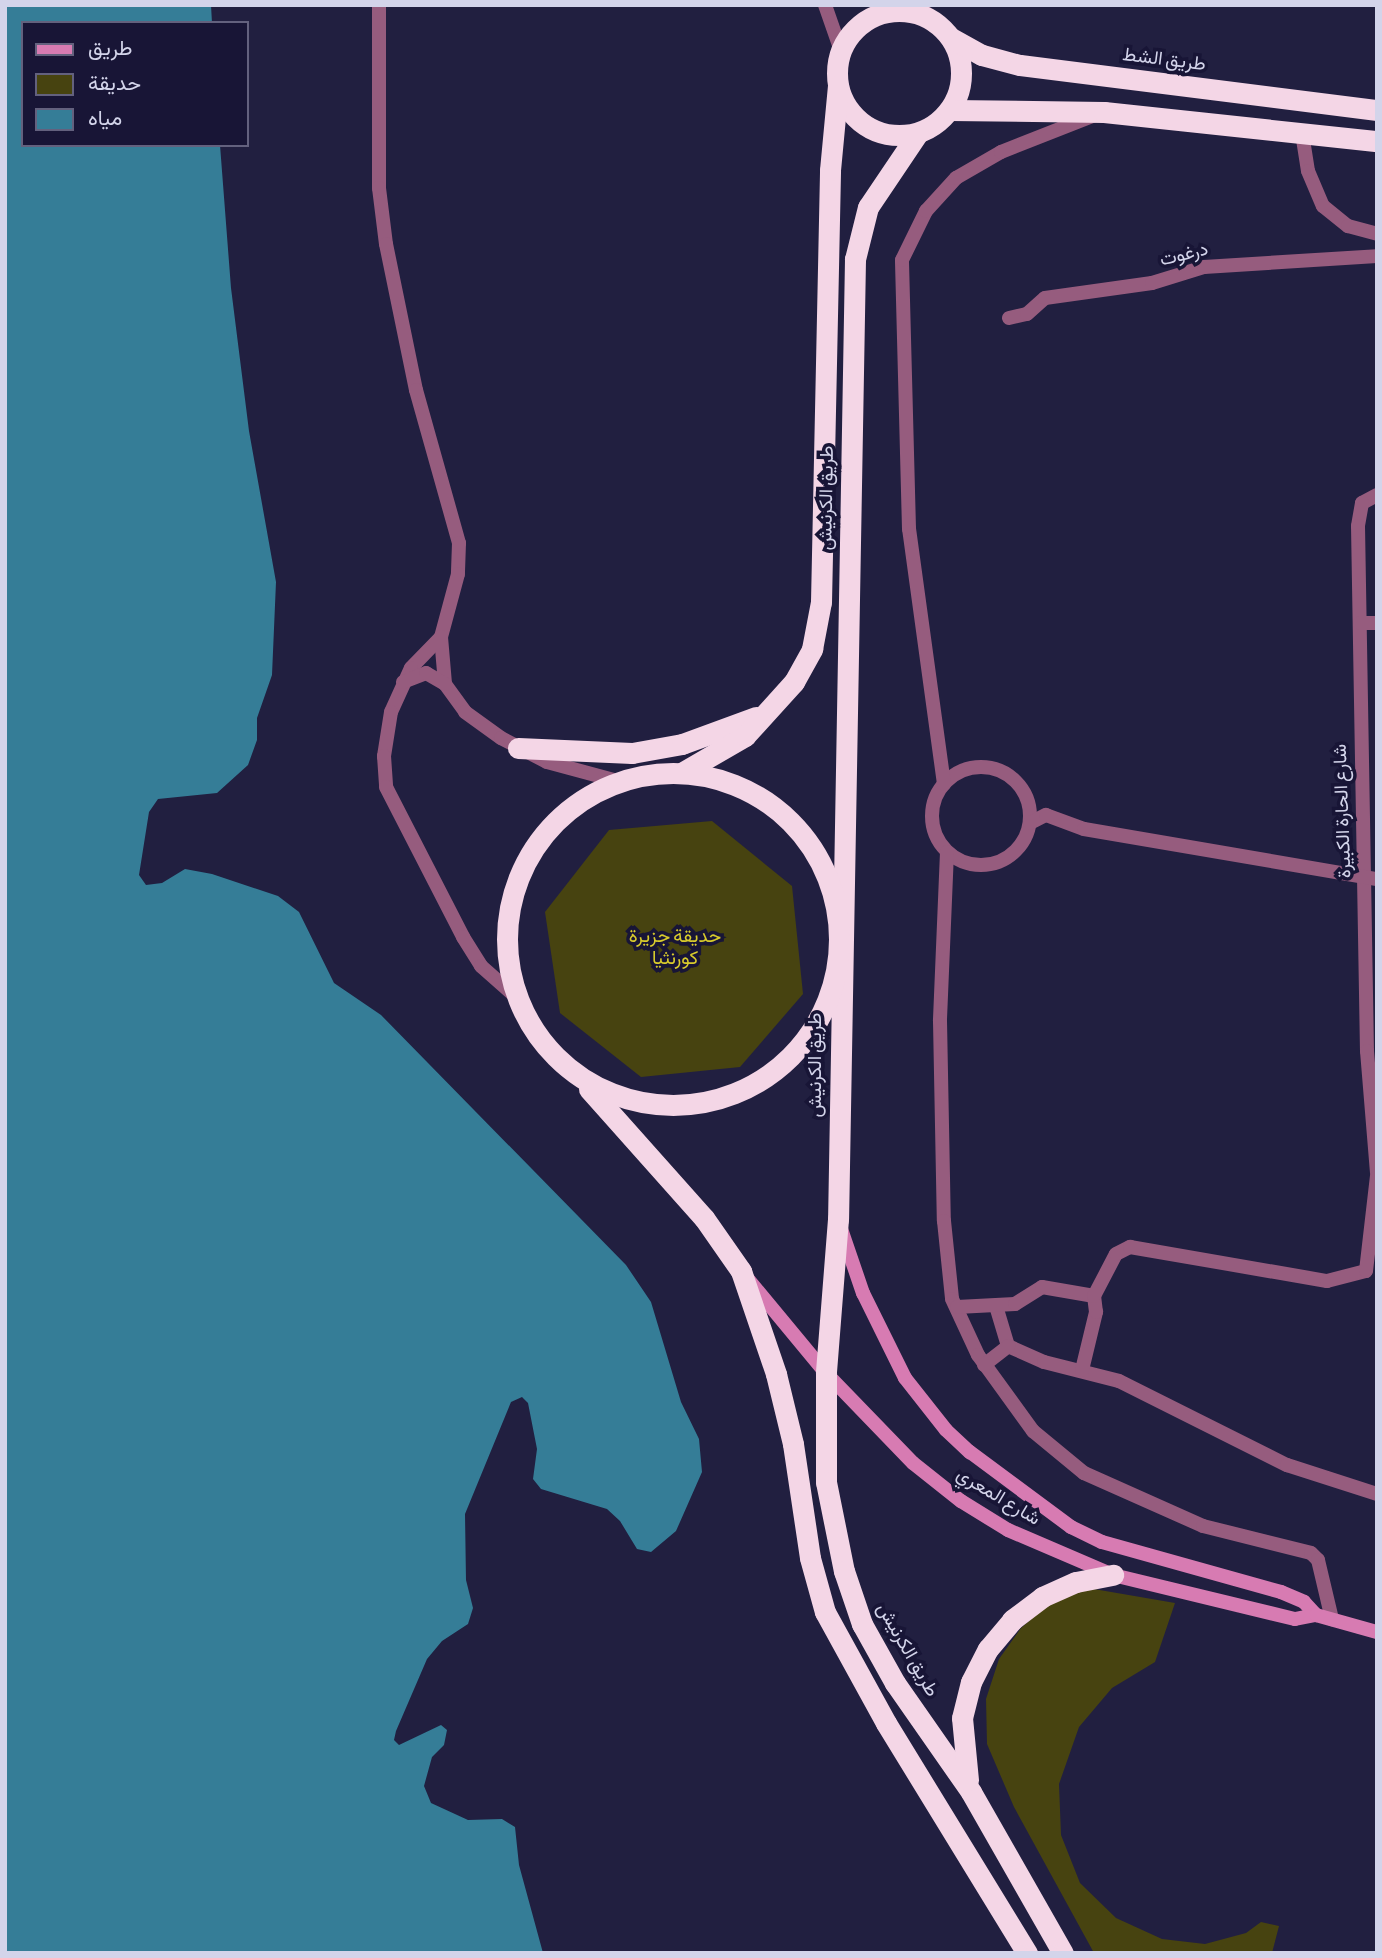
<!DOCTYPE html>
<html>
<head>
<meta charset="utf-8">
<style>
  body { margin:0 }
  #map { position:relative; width:1382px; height:1958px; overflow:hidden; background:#211f40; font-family:"Sofia Sans Condensed",Vazirmatn,sans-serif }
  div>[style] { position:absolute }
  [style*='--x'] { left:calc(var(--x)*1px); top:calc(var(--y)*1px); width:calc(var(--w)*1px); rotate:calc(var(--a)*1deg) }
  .green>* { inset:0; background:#474310 }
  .water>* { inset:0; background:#357d97 }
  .street>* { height:14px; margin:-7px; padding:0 7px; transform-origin:7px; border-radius:7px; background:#965c7e }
  .street>.ring { margin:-7px; padding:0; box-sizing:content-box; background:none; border:14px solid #965c7e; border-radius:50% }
  .secondary>* { height:14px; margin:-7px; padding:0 7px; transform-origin:7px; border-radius:7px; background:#d77bb2 }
  .highway>* { height:21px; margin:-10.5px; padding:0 10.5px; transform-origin:10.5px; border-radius:10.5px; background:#f4d6e6 }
  .highway>.ring { margin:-10.5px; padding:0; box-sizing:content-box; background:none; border:21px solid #f4d6e6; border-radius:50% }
  span { translate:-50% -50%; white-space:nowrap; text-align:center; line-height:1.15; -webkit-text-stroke:7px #181536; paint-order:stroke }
  .street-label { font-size:19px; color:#d3d4ea }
  .park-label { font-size:19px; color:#d9cc2c }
  .frame { position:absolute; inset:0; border:7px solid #d3d4ea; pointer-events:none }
  .legend { position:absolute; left:21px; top:21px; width:228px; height:126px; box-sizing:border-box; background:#181536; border:2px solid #63617e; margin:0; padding:9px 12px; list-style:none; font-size:21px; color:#d3d4ea }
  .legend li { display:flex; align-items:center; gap:14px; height:35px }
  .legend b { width:35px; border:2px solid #63617e }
</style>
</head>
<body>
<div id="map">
  <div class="green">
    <i style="clip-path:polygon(712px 821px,792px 886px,803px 994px,740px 1067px,641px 1077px,560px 1013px,545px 912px,609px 830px)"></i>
    <i style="clip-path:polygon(1088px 1588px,1175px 1603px,1155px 1662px,1112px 1688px,1079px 1727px,1059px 1784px,1061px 1835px,1080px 1883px,1116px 1918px,1162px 1939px,1205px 1944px,1246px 1933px,1261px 1922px,1279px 1926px,1272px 1953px,1094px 1953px,1014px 1807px,987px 1744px,986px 1699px,999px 1659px,1021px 1628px,1051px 1602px)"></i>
  </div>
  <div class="water">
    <i style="clip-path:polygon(5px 5px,211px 5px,212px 23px,23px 23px,23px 145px,220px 145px,231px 288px,249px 431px,276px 582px,272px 675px,257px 718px,257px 740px,248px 765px,217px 793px,158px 799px,149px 812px,139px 875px,146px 885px,162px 883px,185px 869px,212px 874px,278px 896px,299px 912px,334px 983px,381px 1015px,626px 1265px,651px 1302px,681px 1402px,699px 1439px,702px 1472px,676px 1531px,651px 1552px,637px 1549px,620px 1521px,607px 1509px,541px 1489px,533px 1479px,537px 1449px,528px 1403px,522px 1397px,511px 1402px,465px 1514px,466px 1580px,473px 1608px,468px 1624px,442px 1641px,427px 1659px,396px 1731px,394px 1740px,399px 1745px,441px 1725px,447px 1730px,444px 1745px,432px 1757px,424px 1786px,431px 1803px,468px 1820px,502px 1819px,515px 1827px,519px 1865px,543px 1953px,5px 1953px)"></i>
  </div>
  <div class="street">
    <i style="--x:379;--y:5;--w:183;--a:90"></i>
    <i style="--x:379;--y:188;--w:56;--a:82.9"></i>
    <i style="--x:386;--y:244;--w:149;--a:78.4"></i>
    <i style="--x:416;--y:390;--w:159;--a:74.3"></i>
    <i style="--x:459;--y:543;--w:31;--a:92"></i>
    <i style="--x:458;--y:574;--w:65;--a:105.1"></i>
    <i style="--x:441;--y:637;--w:47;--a:85.1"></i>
    <i style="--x:445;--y:684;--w:34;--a:54"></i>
    <i style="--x:465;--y:712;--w:44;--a:35.8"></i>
    <i style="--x:501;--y:738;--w:52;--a:27.6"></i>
    <i style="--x:547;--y:762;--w:73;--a:15"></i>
    <i style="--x:825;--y:5;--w:49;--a:70.8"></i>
    <i style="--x:918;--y:5;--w:24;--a:45"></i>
    <i style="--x:1302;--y:133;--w:38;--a:81"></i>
    <i style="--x:1308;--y:171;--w:38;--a:67"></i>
    <i style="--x:1323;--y:206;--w:32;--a:39"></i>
    <i style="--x:1348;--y:226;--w:30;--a:15"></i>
    <i style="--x:1009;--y:318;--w:18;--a:-13"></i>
    <i style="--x:1027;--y:314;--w:24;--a:-42"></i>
    <i style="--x:1045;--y:298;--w:108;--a:-8"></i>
    <i style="--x:1152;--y:283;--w:54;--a:-17.1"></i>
    <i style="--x:1204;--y:267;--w:173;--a:-3.6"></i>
    <i style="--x:1377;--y:495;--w:17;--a:152"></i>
    <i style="--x:1362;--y:503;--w:23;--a:100"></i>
    <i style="--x:1358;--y:526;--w:525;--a:89.02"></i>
    <i style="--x:1367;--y:1051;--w:122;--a:85.3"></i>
    <i style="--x:1360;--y:623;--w:17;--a:0"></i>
    <i style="--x:441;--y:637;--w:43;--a:134.1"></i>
    <i style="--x:411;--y:668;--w:48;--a:114.4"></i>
    <i style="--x:391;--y:712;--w:45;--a:99"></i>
    <i style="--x:384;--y:756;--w:31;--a:86"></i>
    <i style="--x:386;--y:787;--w:169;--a:62.8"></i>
    <i style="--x:463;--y:937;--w:34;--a:58"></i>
    <i style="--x:481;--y:966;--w:47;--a:41.5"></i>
    <i style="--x:403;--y:682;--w:25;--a:-21"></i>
    <i style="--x:426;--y:673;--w:22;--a:30"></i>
    <i class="ring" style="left:932px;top:767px;width:84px;height:84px"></i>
    <i style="--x:944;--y:784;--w:257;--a:-97.8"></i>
    <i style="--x:909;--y:529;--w:269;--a:-91.5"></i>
    <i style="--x:902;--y:260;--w:55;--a:-63.9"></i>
    <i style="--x:926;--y:211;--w:45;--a:-47.7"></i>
    <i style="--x:956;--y:178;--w:52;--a:-30"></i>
    <i style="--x:1001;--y:152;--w:101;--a:-21.5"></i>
    <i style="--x:1030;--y:823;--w:18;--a:-27"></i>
    <i style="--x:1046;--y:815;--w:40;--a:20.2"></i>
    <i style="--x:1084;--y:829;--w:297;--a:9.7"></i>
    <i style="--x:947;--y:852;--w:169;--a:92.4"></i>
    <i style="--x:940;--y:1021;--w:200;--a:88.9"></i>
    <i style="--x:944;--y:1221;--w:78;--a:84.1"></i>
    <i style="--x:952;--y:1299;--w:62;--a:65.1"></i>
    <i style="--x:978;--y:1355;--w:94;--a:54.1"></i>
    <i style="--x:1033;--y:1431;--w:66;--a:39.5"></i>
    <i style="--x:1084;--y:1473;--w:130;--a:24"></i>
    <i style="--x:1203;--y:1526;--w:111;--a:14"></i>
    <i style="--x:1311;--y:1553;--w:10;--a:45"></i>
    <i style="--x:1318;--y:1560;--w:61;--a:76.7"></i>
    <i style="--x:996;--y:1306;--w:42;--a:73.3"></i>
    <i style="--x:1008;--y:1346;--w:39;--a:24"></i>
    <i style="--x:1044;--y:1362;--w:77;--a:14.2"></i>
    <i style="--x:1119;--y:1381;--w:188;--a:26.6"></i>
    <i style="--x:1287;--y:1465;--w:95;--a:17.9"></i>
    <i style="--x:957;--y:1307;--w:58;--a:-3"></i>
    <i style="--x:1015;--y:1304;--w:32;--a:-32"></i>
    <i style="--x:1042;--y:1287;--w:53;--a:9.8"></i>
    <i style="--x:984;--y:1365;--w:31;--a:-38"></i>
    <i style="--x:1082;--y:1370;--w:60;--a:-76.4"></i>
    <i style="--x:1096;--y:1312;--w:16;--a:-97"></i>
    <i style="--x:1094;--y:1296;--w:47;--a:-62.4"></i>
    <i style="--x:1116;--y:1254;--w:16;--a:-27"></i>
    <i style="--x:1130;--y:1247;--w:200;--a:9.8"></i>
    <i style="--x:1327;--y:1281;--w:40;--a:-14.4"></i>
    <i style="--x:1366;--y:1271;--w:96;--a:-83.4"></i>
  </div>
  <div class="secondary">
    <i style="--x:840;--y:1226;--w:71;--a:71.1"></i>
    <i style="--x:863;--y:1293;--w:95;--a:63.7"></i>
    <i style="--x:905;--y:1378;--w:66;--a:51.7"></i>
    <i style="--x:946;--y:1430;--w:33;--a:43"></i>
    <i style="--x:970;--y:1452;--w:126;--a:36.6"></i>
    <i style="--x:1071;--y:1527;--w:34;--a:26"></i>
    <i style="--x:1102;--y:1542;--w:186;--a:15.6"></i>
    <i style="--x:1281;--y:1592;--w:25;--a:23"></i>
    <i style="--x:1304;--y:1602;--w:18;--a:47"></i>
    <i style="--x:747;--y:1278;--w:124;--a:50.3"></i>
    <i style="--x:826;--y:1373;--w:125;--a:46"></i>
    <i style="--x:913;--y:1463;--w:61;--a:38.4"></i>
    <i style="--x:961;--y:1501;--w:55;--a:31.7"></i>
    <i style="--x:1008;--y:1530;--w:114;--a:23.2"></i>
    <i style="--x:1113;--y:1575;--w:187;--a:13.6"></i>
    <i style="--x:1295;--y:1619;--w:21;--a:-11"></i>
    <i style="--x:1316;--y:1615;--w:63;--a:15.6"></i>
  </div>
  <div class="highway">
    <i class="ring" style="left:837px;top:11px;width:103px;height:103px"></i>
    <i style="--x:951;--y:38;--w:35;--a:29"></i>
    <i style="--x:982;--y:55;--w:39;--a:15"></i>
    <i style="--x:1020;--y:65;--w:360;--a:7.2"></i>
    <i style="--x:950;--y:110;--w:154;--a:0.7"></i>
    <i style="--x:1104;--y:112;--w:275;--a:6.1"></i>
    <i style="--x:918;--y:133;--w:89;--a:124"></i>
    <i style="--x:868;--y:207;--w:54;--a:104"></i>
    <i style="--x:855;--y:259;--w:960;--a:91.01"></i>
    <i style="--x:838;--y:1219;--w:154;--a:94.5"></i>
    <i style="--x:826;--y:1373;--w:109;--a:90"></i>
    <i style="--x:826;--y:1482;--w:91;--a:78.6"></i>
    <i style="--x:844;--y:1571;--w:56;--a:71.2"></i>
    <i style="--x:862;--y:1624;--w:68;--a:60.8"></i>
    <i style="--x:895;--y:1683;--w:133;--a:55.1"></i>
    <i style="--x:971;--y:1792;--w:185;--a:60.3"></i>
    <i style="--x:518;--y:748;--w:114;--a:2.5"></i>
    <i style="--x:632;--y:753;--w:51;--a:-10.2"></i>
    <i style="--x:682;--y:744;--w:79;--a:-20"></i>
    <i style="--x:683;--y:772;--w:72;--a:-30.1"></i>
    <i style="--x:745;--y:736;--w:73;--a:-47.8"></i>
    <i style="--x:794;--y:682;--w:38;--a:-61"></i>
    <i style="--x:812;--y:649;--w:48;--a:-79.2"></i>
    <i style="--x:821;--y:602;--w:432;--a:-88.8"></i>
    <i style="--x:830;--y:170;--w:84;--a:-84.6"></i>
    <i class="ring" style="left:507px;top:773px;width:311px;height:311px"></i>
    <i style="--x:589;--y:1089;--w:173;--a:48.3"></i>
    <i style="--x:704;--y:1218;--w:65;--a:55.1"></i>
    <i style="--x:741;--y:1271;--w:109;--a:71.2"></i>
    <i style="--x:776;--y:1374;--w:72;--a:76.3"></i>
    <i style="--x:793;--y:1444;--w:115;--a:81.5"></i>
    <i style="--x:810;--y:1558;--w:56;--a:74.5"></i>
    <i style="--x:825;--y:1612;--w:127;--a:61.2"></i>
    <i style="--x:886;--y:1723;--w:270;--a:58.5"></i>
    <i style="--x:968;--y:1780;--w:62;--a:-95.5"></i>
    <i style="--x:962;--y:1718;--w:37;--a:-76"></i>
    <i style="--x:971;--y:1682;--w:37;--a:-63"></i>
    <i style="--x:988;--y:1649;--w:38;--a:-50"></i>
    <i style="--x:1012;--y:1620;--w:38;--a:-37"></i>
    <i style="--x:1042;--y:1597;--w:37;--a:-24"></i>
    <i style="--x:1076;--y:1582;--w:38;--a:-11"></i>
  </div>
  <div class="street-label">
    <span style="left:1164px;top:60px;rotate:7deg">طريق الشط</span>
    <span style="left:1184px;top:255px;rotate:-14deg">درغوت</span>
    <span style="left:827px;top:498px;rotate:-89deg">طريق الكرنيش</span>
    <span style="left:1343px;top:811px;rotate:-92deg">شارع الحارة الكبيرة</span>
    <span style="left:816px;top:1065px;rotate:-90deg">طريق الكرنيش</span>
    <span style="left:998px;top:1497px;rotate:31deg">شارع المعري</span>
    <span style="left:907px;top:1650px;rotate:60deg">طريق الكرنيش</span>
  </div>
  <div class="park-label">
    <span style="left:675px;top:948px">حديقة جزيرة<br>كورنثيا</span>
  </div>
  <div class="frame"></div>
  <ul class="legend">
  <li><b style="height:9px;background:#d77bb2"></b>طريق</li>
  <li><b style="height:19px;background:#474310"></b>حديقة</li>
  <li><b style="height:19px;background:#357d97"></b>مياه</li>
  </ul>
</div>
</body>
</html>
